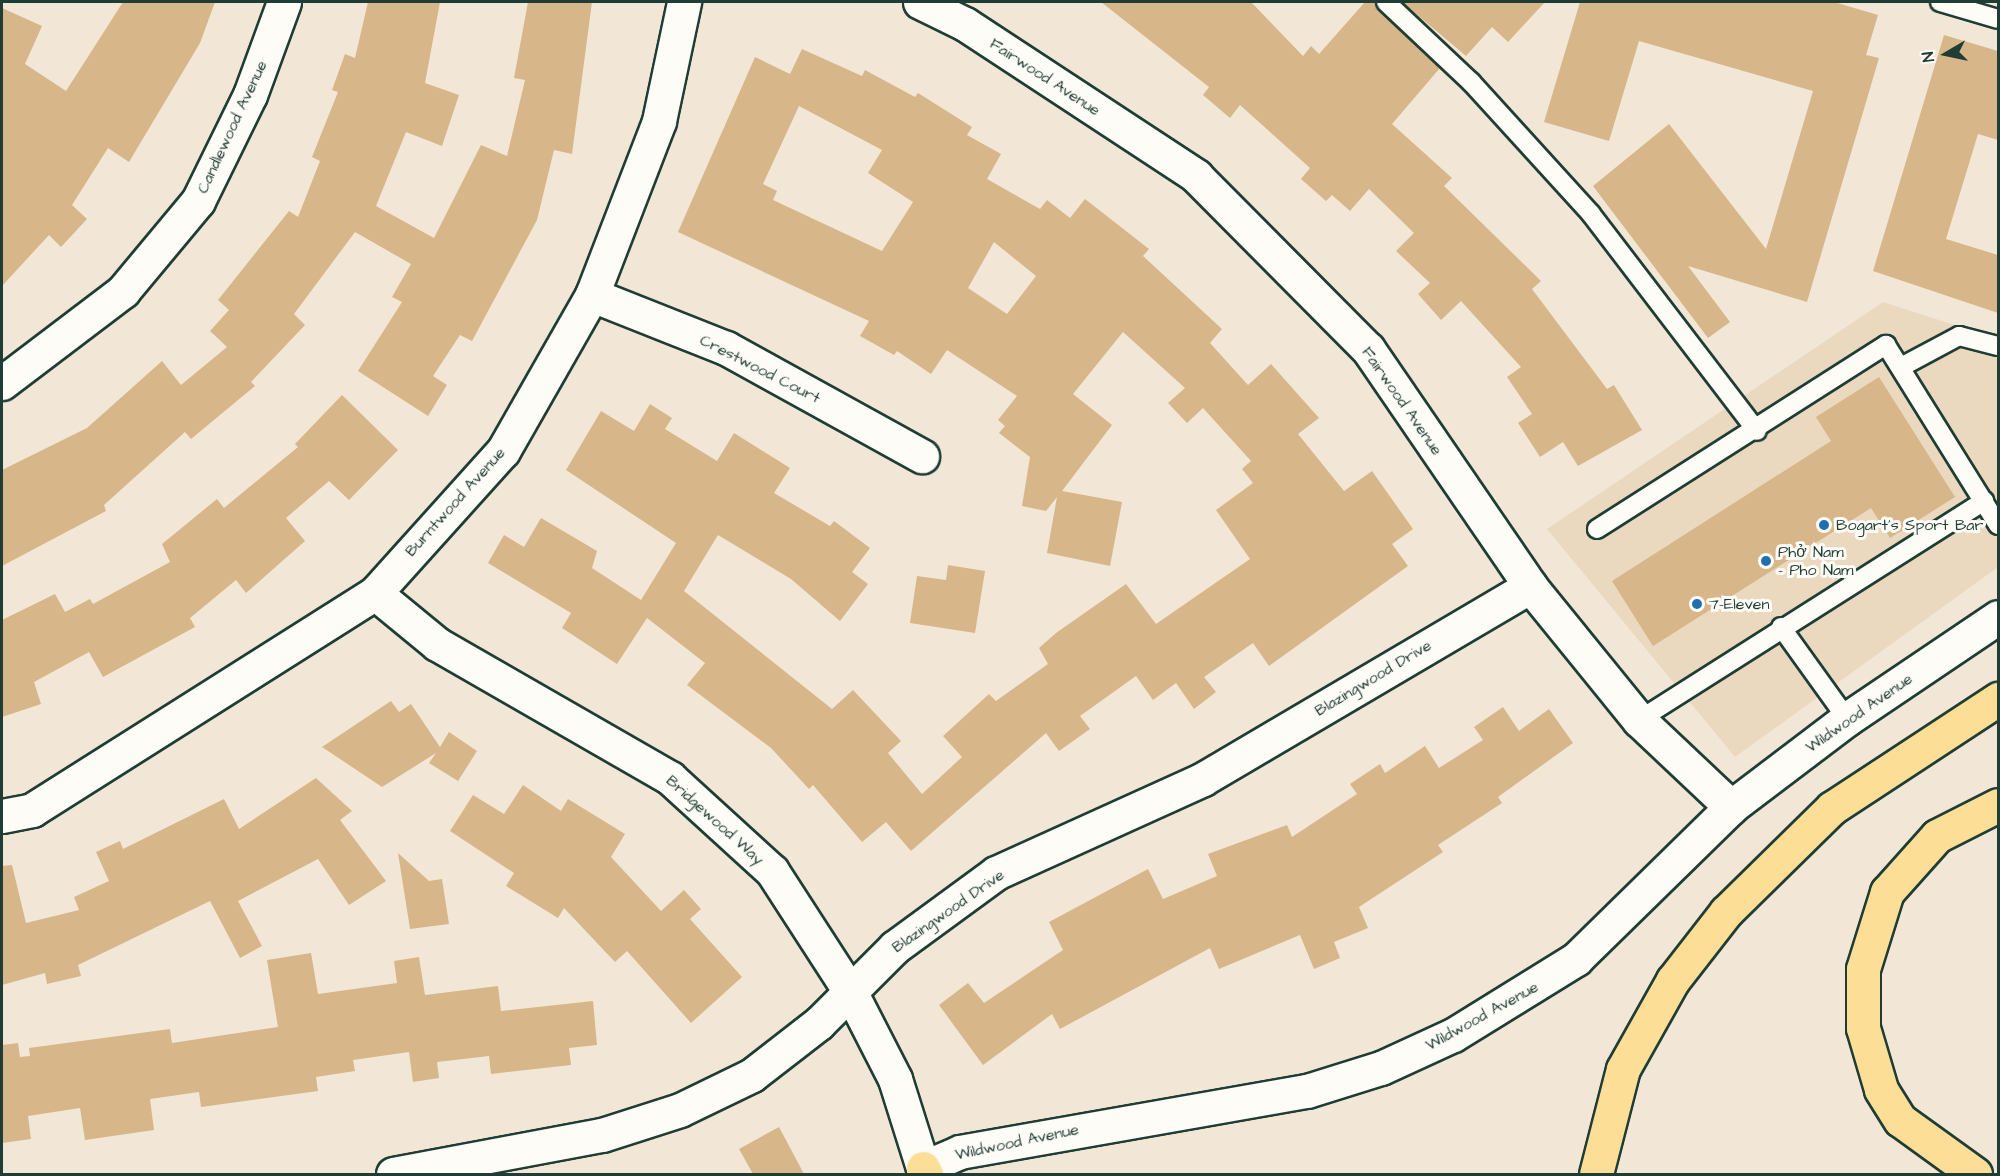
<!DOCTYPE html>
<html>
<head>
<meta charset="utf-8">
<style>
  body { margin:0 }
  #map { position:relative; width:2000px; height:1176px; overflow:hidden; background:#f2e7d6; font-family:"Architects Daughter",sans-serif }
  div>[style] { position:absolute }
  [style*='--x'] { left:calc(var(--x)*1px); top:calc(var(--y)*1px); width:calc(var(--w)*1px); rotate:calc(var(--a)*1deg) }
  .built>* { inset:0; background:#ead8bf }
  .building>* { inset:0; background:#d7b689 }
  .roads { filter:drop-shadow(2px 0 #1f3d34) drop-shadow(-2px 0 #1f3d34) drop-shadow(0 2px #1f3d34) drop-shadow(0 -2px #1f3d34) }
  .lane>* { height:18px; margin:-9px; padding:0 9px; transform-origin:9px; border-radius:9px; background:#fdfcf7 }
  .street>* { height:33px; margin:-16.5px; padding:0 16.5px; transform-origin:16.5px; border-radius:16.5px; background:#fdfcf7 }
  .secondary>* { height:33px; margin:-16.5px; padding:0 16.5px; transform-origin:16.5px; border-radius:16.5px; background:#fdfcf7 }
  .highway>* { height:33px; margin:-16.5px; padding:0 16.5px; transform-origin:16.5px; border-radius:16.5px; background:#fcde96 }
  .dots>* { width:16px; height:16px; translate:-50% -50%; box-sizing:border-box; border:3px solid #fdfcf7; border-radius:50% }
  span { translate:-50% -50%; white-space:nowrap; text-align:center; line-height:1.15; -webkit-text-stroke:6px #fdfcf7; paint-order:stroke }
  .street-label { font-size:16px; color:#1f3d34 }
  .poi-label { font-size:16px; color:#1f3d34 }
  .left { translate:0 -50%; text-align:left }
  .frame { position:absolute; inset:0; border:3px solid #1f3d34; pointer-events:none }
  .north { position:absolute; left:1916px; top:24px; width:60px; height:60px; -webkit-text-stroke:4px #fdfcf7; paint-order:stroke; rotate:261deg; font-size:16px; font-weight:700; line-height:24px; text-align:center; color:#1f3d34 }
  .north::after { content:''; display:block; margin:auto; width:21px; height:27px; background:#1f3d34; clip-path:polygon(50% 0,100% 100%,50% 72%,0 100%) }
</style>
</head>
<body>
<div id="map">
  <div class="built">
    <i style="clip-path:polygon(1883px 302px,1998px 339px,1998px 567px,1735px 757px,1547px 529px)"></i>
  </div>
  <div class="building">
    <i style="clip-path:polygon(123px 2px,215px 2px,200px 43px,129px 162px,108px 148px,72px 205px,87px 219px,61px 247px,49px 235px,2px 286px,2px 8px,42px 26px,25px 64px,66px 91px)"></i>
    <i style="clip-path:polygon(368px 2px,440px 2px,425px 83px,459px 95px,442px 146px,406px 132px,376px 206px,434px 238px,481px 145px,507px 156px,525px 80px,514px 78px,528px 2px,592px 2px,572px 154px,554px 150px,537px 220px,472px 341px,460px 335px,433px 376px,447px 385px,428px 416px,358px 371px,402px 302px,392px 297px,411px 264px,355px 232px,294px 314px,305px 325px,251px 382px,255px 386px,191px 439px,185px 432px,104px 505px,106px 511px,2px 566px,2px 470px,87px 428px,162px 361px,181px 385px,227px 347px,210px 331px,229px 310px,218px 300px,289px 211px,298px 217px,320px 161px,312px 157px,338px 92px,332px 90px,345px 54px,355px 58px)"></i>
    <i style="clip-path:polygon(1101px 2px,1251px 2px,1303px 56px,1311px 46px,1319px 54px,1365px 2px,1375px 2px,1440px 68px,1392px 124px,1452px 178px,1444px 186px,1541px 281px,1532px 289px,1607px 389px,1614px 385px,1642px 430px,1578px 466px,1563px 442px,1540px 457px,1518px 423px,1532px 414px,1507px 377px,1521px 367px,1461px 301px,1441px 320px,1418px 294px,1430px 283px,1396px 251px,1414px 233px,1369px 189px,1350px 211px,1332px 195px,1326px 201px,1301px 179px,1310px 168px,1240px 105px,1230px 118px,1203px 95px,1209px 87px)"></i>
    <i style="clip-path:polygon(1402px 2px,1545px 2px,1508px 42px,1492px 27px,1466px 56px)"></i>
    <i style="clip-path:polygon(1580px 2px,1834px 2px,1878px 15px,1866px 55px,1879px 58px,1807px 302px,1688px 266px,1730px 322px,1708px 338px,1593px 186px,1669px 124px,1766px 249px,1813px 91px,1639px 41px,1609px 141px,1544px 122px)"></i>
    <i style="clip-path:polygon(1944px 35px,1998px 51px,1998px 140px,1978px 134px,1946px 239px,1998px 255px,1998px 313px,1873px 271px)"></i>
    <i style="clip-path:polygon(evenodd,802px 49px,862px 76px,865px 70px,915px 97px,918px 93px,972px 127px,967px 135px,1001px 154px,987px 179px,1040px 209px,1047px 200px,1070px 218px,1085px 199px,1149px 249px,1143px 256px,1222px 329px,1210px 343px,1248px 385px,1271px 364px,1319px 418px,1298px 434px,1344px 491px,1372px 471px,1413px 529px,1392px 544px,1408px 566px,1269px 666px,1253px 643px,1204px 677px,1216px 692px,1194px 709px,1176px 683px,1153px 700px,1136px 676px,1080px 716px,1090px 729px,1059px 751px,1046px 733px,911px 851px,886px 822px,862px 842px,813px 785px,809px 789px,771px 748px,687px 685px,705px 663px,647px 618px,617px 664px,562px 628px,571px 613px,488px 563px,504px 535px,524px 547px,541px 518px,597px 551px,592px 568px,641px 600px,676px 543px,566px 470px,601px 411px,634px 431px,650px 404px,672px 418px,665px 429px,717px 461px,734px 433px,790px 468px,774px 493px,830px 526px,834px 521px,870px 548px,852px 572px,868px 584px,840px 621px,791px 579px,718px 535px,684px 591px,832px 709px,853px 690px,901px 741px,888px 753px,922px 794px,962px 757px,943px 736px,989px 694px,996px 701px,1048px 664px,1039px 648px,1056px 633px,1126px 584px,1156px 624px,1250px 559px,1216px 510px,1253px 483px,1242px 469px,1251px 461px,1203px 408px,1187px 423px,1168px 403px,1185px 388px,1123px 332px,1073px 394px,1112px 425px,1062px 491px,1122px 502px,1110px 566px,1047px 553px,1057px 497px,1046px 511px,1022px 506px,1030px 457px,999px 433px,1005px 426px,998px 420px,1017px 396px,947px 350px,931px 374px,897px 351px,894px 355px,860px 336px,869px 321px,678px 232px,755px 57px,790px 74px,802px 49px,799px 106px,882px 150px,868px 173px,913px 202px,882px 251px,773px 200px,777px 191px,763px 184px,799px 106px,802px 49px,994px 242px,1036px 276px,1007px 314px,968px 288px,994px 242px)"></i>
    <i style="clip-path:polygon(1879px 377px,1955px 497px,1890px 538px,1871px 508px,1653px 646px,1612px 581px,1831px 441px,1816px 417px)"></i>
    <i style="clip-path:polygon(342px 395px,398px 450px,349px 500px,329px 481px,286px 518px,305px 541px,246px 593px,236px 580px,190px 618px,195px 627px,103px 677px,89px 652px,34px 682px,41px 704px,2px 717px,2px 620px,55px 594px,65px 612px,90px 599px,93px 604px,170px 562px,162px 544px,217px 499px,224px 508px,298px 447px,295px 444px)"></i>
    <i style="clip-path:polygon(948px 565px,985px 571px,975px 633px,910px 623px,917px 576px,946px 580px)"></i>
    <i style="clip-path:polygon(391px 701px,399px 712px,411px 704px,440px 747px,449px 732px,477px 751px,458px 781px,429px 763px,436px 753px,382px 787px,322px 747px)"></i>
    <i style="clip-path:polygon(1503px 707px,1519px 731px,1549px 709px,1573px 743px,1498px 797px,1502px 803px,1438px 845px,1443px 852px,1359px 907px,1368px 928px,1334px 942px,1340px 958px,1314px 969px,1300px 935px,1219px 969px,1210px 948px,1060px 1029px,1052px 1014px,983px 1065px,939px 1005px,968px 983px,984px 1003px,1063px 950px,1049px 922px,1148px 869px,1163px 899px,1217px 876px,1208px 854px,1287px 825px,1292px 837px,1357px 794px,1350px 784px,1380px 764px,1385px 773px,1425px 746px,1439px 768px,1483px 740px,1474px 727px)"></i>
    <i style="clip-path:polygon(316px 778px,352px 811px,340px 820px,386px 881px,349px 905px,318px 859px,238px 901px,262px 946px,240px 958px,210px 901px,78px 965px,81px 976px,47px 984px,45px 973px,2px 985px,2px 866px,12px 865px,26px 923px,79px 910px,74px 897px,109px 881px,96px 852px,120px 841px,123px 849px,224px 799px,239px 829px)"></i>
    <i style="clip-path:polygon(523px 785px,561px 811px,568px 799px,625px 834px,611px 857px,661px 911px,684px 890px,701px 909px,690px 919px,742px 977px,691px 1023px,627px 951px,615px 962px,564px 908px,558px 918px,506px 886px,514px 873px,450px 831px,473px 795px,504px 814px)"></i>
    <i style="clip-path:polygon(398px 853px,429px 881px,442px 879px,449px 924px,410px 929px)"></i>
    <i style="clip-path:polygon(311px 953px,318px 994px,397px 983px,394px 961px,419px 957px,425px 995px,498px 986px,501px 1011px,593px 1001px,597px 1045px,569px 1048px,571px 1065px,491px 1074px,489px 1056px,437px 1062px,439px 1078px,413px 1082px,409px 1052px,353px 1060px,355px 1071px,316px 1077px,318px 1091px,201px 1107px,199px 1092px,150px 1099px,154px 1130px,85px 1140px,80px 1108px,28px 1116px,31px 1139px,2px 1143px,2px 1045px,18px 1043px,20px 1057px,30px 1056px,29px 1048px,170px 1029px,172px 1043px,278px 1027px,267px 960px)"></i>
    <i style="clip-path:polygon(779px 1127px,804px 1174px,753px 1174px,739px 1149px)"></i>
  </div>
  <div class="roads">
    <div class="lane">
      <i style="--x:1386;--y:2;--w:117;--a:43.3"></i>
      <i style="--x:1471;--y:82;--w:178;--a:47.7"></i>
      <i style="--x:1591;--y:214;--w:273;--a:52.6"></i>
      <i style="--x:1940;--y:2;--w:60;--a:16.3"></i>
      <i style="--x:1901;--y:367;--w:66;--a:-28.1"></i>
      <i style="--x:1959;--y:336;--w:40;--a:14.4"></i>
      <i style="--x:1597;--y:529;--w:343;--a:-32.5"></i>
      <i style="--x:1886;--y:345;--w:212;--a:58.1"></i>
      <i style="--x:1781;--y:627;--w:113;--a:54.3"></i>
      <i style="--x:1639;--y:720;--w:409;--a:-32.4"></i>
    </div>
    <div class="street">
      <i style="--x:920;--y:2;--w:50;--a:26.1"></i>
      <i style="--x:965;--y:24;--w:277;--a:33.3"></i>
      <i style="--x:1196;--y:176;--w:244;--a:45.2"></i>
      <i style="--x:1368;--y:349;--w:287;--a:55.6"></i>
      <i style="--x:1530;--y:586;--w:173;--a:50.9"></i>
      <i style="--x:1639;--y:720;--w:127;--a:43.4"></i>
      <i style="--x:592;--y:295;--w:144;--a:21.6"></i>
      <i style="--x:726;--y:348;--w:224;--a:28.9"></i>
      <i style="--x:2;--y:383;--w:152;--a:-37.2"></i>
      <i style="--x:123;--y:291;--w:117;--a:-50.2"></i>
      <i style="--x:198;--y:201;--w:118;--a:-63.9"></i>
      <i style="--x:250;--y:95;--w:99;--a:-69.9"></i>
      <i style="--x:375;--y:593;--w:80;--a:39.4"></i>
      <i style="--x:437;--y:644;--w:269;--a:29.9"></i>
      <i style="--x:670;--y:778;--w:138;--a:42.4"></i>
      <i style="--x:772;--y:871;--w:145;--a:57.1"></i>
      <i style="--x:851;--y:993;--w:97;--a:62.9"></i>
      <i style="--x:895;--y:1079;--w:93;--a:72.5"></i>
      <i style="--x:2;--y:816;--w:31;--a:-11"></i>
      <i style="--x:32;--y:810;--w:406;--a:-32.3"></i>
      <i style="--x:375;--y:593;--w:191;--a:-48"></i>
      <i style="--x:503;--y:451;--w:180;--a:-60.3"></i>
      <i style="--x:592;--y:295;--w:186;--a:-68.9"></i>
      <i style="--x:659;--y:121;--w:122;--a:-78.1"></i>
      <i style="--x:393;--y:1174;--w:213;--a:-10.6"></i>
      <i style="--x:602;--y:1135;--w:82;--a:-17.8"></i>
      <i style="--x:680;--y:1110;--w:80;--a:-25.9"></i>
      <i style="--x:752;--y:1075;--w:85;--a:-37.8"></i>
      <i style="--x:819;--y:1023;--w:107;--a:-45"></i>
      <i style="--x:895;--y:947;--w:125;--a:-36.2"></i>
      <i style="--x:996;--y:873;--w:227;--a:-24.4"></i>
      <i style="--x:1203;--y:779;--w:380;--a:-30.5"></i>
    </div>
    <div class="secondary">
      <i style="--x:923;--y:1168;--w:40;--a:-23.4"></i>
      <i style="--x:960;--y:1152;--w:352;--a:-10"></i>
      <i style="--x:1307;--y:1091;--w:77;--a:-17.3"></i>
      <i style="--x:1381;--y:1068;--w:79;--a:-24.6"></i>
      <i style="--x:1453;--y:1035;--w:145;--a:-31.7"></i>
      <i style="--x:1576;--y:959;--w:217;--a:-44.4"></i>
      <i style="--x:1731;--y:807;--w:146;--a:-37.2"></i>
      <i style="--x:1847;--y:719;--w:182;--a:-34"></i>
    </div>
    <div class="highway">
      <i style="--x:923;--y:1168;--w:7;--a:63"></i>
      <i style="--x:1596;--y:1174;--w:108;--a:-75.6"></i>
      <i style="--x:1623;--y:1069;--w:102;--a:-60.7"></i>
      <i style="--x:1673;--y:980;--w:86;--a:-52.1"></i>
      <i style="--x:1726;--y:912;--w:148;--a:-44.5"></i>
      <i style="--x:1832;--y:808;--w:199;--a:-33.3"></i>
      <i style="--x:1975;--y:1174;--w:92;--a:-144.2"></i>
      <i style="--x:1900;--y:1120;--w:36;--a:-122"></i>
      <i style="--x:1881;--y:1089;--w:64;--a:-106.4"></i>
      <i style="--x:1863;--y:1028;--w:59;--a:-90"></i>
      <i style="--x:1863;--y:969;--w:81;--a:-72.7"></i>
      <i style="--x:1887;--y:892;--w:75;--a:-48.2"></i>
      <i style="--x:1937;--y:836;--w:68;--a:-26.9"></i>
    </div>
  </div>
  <div class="dots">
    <i style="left:1824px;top:525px;background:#1f6fb2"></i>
    <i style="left:1766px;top:561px;background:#1f6fb2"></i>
    <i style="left:1697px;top:604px;background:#1f6fb2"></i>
  </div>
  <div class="street-label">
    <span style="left:1045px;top:77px;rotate:33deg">Fairwood Avenue</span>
    <span style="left:232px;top:127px;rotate:-65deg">Candlewood Avenue</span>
    <span style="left:760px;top:369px;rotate:27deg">Crestwood Court</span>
    <span style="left:1402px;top:401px;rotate:55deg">Fairwood Avenue</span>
    <span style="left:455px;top:502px;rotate:-48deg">Burntwood Avenue</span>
    <span style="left:1373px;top:678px;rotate:-31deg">Blazingwood Drive</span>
    <span style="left:1859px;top:713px;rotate:-35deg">Wildwood Avenue</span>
    <span style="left:715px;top:820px;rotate:42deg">Bridgewood Way</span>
    <span style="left:948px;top:911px;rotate:-35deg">Blazingwood Drive</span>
    <span style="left:1482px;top:1016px;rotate:-29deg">Wildwood Avenue</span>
    <span style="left:1017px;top:1142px;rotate:-12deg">Wildwood Avenue</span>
  </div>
  <div class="poi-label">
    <span class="left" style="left:1836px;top:525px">Bogart's Sport Bar</span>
    <span class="left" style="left:1778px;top:561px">Phở Nam<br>- Pho Nam</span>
    <span class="left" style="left:1709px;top:604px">7-Eleven</span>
  </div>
  <div class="frame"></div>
  <div class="north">N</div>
</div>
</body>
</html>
